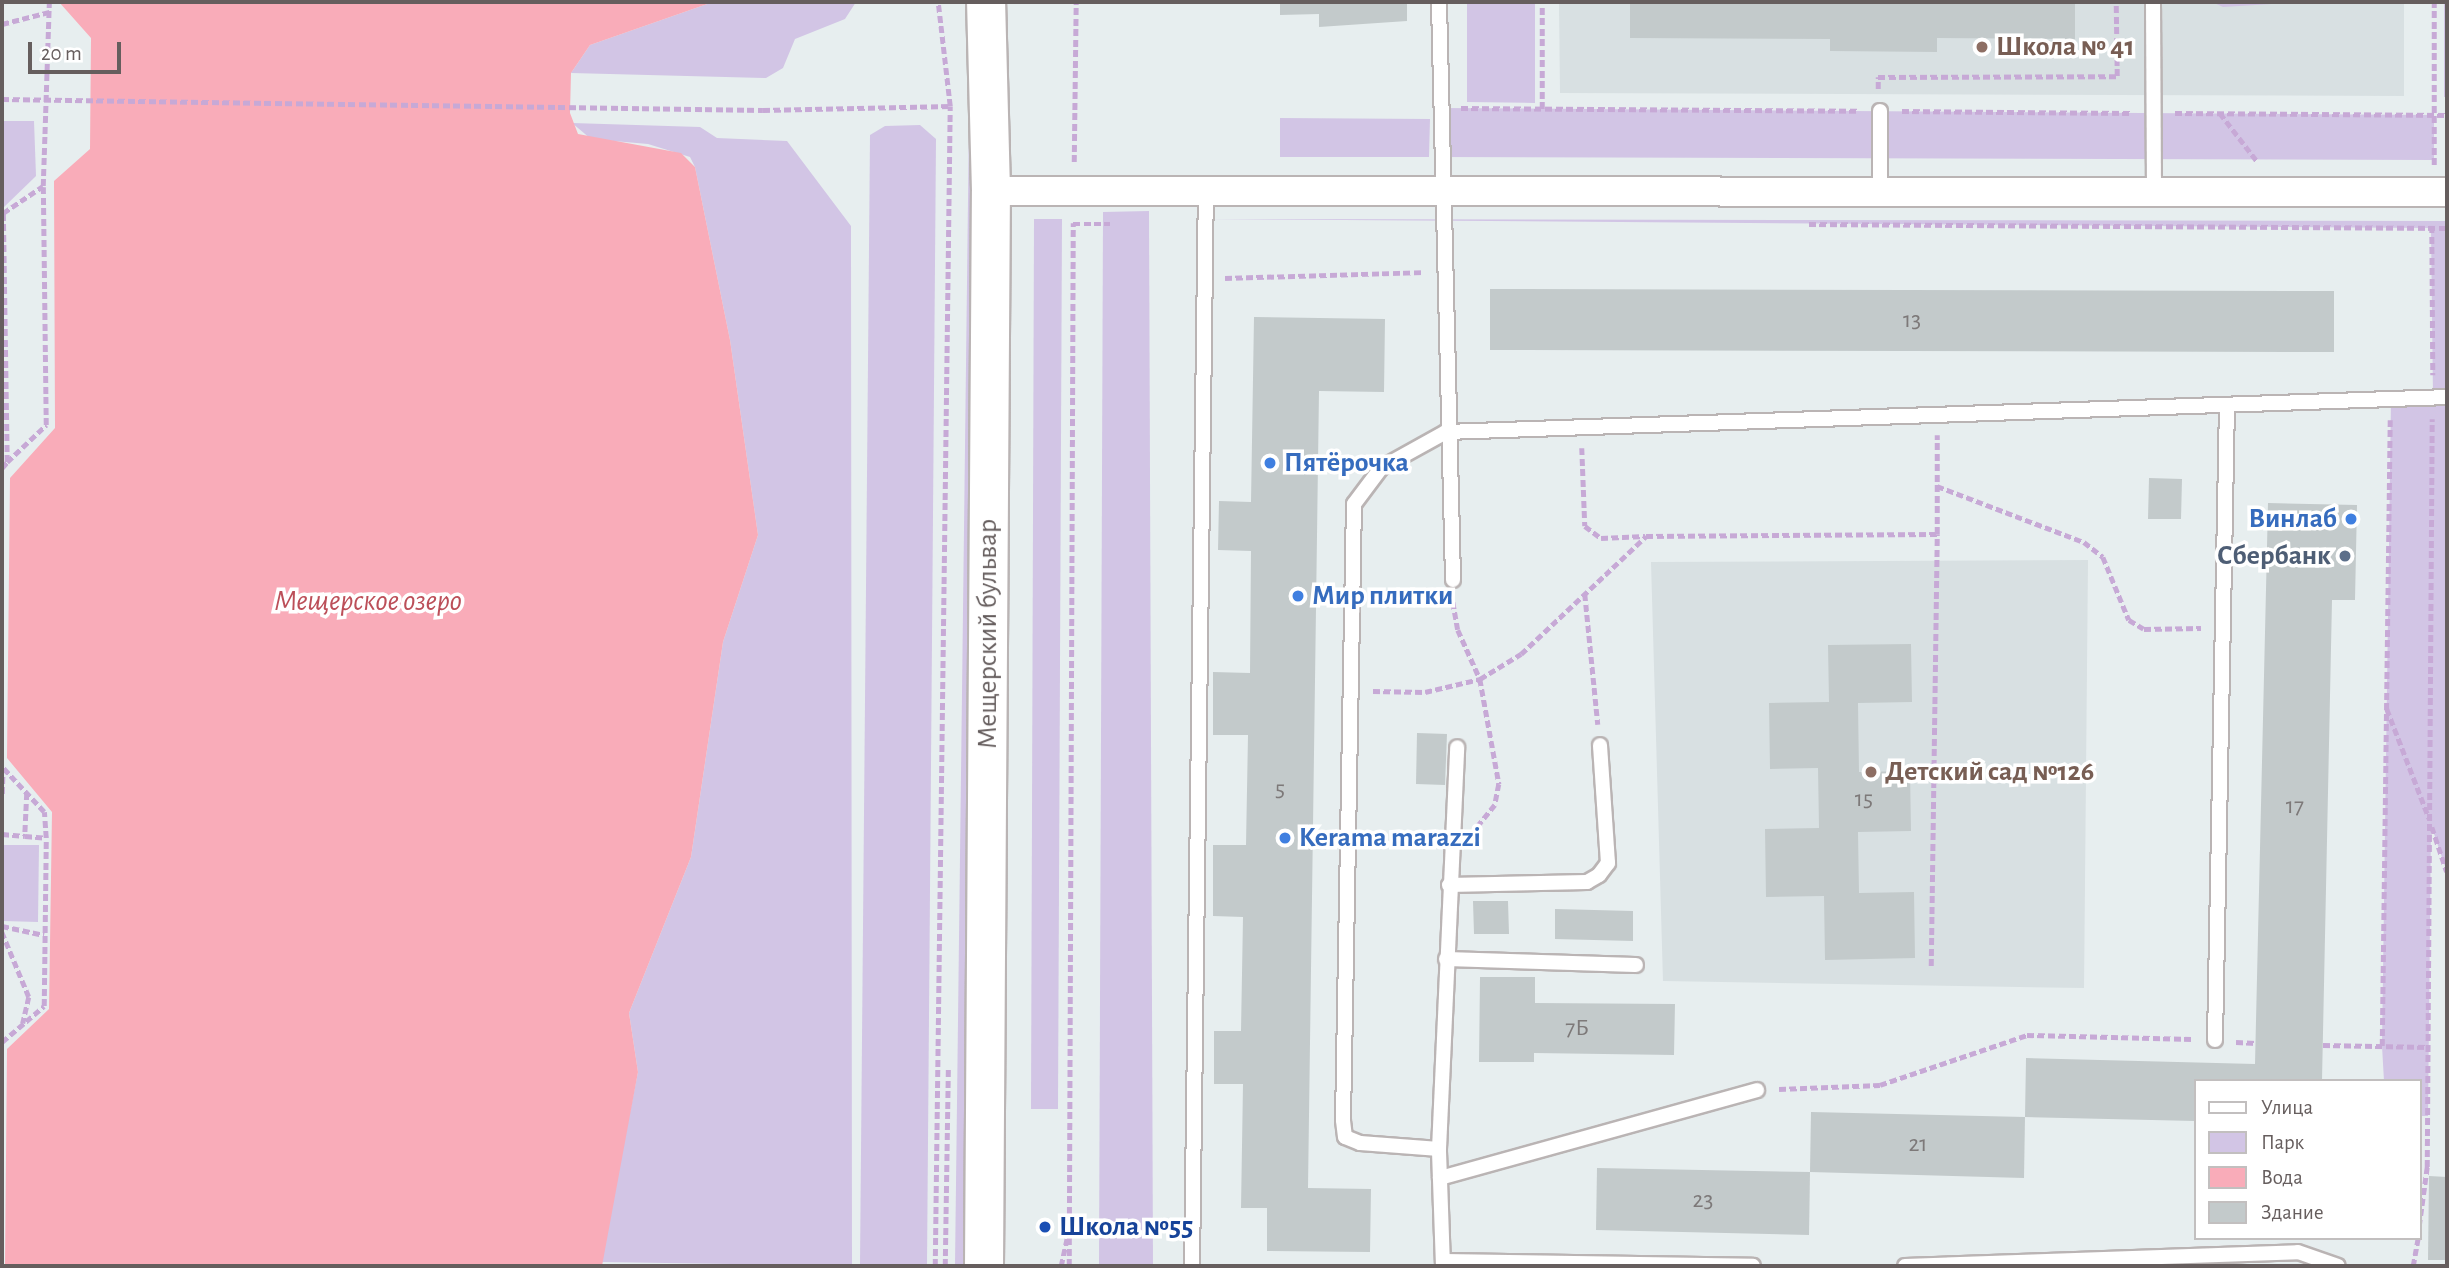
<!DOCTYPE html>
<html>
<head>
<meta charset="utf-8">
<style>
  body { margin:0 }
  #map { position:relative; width:2449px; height:1268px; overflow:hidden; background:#e7eeef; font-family:"Alegreya Sans",sans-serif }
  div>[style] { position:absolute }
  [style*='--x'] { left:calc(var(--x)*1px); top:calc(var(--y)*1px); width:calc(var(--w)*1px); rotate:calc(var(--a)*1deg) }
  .education>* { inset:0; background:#d8e0e2 }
  .green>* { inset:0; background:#d2c5e5 }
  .water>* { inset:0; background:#f9acb9 }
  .building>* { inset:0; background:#c3cacb }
  .path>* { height:4.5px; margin-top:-2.25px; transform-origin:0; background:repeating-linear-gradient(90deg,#c7a9d6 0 7px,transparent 0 10.5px) }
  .roads { filter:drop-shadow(2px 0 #bab4b4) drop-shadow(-2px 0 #bab4b4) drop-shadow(0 2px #bab4b4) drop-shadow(0 -2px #bab4b4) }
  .lane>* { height:14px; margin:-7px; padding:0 7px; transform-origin:7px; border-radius:7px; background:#fff }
  .street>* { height:28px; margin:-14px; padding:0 14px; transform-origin:14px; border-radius:14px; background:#fff }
  .secondary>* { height:38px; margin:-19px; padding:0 19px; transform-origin:19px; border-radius:19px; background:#fff }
  .path-bridge>* { height:4.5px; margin-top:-2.25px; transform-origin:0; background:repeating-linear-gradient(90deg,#c7a9d6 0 7px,transparent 0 10.5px) }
  .dots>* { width:19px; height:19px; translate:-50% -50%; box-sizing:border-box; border:4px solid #fff; border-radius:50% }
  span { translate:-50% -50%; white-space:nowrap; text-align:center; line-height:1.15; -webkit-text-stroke:7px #fff; paint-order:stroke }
  .number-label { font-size:24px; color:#7d7979 }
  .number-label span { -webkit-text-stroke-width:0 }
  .education-label { font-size:28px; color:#785e54; font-weight:700 }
  .left { translate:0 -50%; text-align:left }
  .shop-label { font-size:28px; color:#366cbe; font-weight:700 }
  .right { translate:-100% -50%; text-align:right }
  .service-label { font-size:28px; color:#4e5e75; font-weight:700 }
  .street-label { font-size:28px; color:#665e5e }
  .transit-label { font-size:28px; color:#164399; font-weight:700 }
  .water-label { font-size:30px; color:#bc4f59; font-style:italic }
  .frame { position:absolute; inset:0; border:4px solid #665e5e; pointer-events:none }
  .legend { position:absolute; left:2194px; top:1079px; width:228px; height:161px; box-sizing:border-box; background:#fff; border:2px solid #c2bfbf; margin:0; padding:9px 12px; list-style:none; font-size:21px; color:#665e5e }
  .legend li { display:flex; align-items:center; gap:14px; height:35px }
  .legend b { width:35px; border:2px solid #c2bfbf }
  .scale { position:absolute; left:28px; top:42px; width:93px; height:32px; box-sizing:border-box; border:4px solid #665e5e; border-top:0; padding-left:9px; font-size:21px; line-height:24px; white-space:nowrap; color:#665e5e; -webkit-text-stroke:5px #fff; paint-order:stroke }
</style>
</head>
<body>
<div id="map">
  <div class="education">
    <i style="clip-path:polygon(1559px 2px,2404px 2px,2404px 96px,1560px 93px)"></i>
    <i style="clip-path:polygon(2088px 560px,2084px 988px,1663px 981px,1651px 562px)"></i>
  </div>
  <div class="green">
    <i style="clip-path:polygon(713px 2px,856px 2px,845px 19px,795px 39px,783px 68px,766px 78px,571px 73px,590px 45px)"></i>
    <i style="clip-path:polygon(1467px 2px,1535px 2px,1535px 103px,1467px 102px)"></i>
    <i style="clip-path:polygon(2212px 2px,2305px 2px,2223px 7px)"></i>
    <i style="clip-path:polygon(2444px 2px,2447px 2px,2447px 97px,2444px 97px)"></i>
    <i style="clip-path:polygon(1439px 108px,2434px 115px,2434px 160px,1439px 157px)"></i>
    <i style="clip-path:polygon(1280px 118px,1430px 119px,1429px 157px,1280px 157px)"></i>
    <i style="clip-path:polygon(969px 119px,976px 120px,965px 1266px,955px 1266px)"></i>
    <i style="clip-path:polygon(2px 121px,34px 121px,36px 176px,2px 209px)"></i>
    <i style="clip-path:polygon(572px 123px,700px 127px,717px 138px,787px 141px,851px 226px,852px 1266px,600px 1262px,638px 1072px,629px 1013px,691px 857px,723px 642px,758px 535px,730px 340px,695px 167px,690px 157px,648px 144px,591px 139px)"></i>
    <i style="clip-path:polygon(920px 125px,936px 139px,927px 1266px,860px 1266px,870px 135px,885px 126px)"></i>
    <i style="clip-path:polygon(1149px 211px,1153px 1266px,1099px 1266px,1103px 212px)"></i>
    <i style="clip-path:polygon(1034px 219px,1062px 219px,1058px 1109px,1031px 1109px)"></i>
    <i style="clip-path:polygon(1206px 219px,2447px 221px,2447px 872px,2431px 825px,2428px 1116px,2419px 1116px,2419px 1081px,2384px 1081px,2382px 1046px,2391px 399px,2433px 397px,2431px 228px)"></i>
    <i style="clip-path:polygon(4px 845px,39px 845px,38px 922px,3px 921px)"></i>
  </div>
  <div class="water">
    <i style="clip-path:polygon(59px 2px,713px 2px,590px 45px,571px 73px,570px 113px,578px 134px,681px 153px,695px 167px,730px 340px,758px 535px,723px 642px,691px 857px,629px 1013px,638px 1072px,602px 1266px,5px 1266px,7px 1049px,49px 1009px,52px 812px,7px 758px,10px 478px,55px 428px,54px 181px,90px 149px,91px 38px)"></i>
  </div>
  <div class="building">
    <i style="clip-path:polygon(1280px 2px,1407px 2px,1407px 21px,1319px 27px,1319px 14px,1280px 15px)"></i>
    <i style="clip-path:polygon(1630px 2px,2075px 2px,2075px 39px,1937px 38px,1937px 52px,1830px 51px,1830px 39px,1630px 38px)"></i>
    <i style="clip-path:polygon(1490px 289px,2334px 291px,2334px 352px,1490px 350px)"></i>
    <i style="clip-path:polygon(1254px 317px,1385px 319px,1384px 392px,1319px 391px,1308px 1188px,1371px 1189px,1370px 1252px,1267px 1251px,1267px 1208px,1241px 1208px,1243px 1084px,1214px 1084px,1214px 1031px,1241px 1031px,1243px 917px,1213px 916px,1213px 845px,1246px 845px,1248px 735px,1213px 735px,1213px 672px,1250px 673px,1251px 551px,1218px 550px,1219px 501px,1251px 502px)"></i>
    <i style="clip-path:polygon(2149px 478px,2182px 479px,2181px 519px,2148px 519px)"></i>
    <i style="clip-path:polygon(2268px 503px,2357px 505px,2355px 600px,2332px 600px,2322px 1081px,2195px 1081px,2195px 1121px,2025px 1117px,2026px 1058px,2255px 1064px)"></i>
    <i style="clip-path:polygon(1911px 644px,1912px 702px,1858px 703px,1859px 772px,1910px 771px,1911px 831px,1858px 832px,1859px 893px,1914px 892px,1915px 958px,1825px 960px,1824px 896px,1766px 897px,1765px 829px,1819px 828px,1818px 768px,1770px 769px,1769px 703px,1829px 702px,1828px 645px)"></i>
    <i style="clip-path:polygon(1417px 733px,1447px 734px,1445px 785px,1416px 784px)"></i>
    <i style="clip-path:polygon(1473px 901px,1508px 901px,1509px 934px,1474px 934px)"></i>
    <i style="clip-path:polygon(1555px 909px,1633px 911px,1633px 941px,1555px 939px)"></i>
    <i style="clip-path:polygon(1480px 977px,1535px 977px,1535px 1003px,1675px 1004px,1674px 1055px,1534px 1053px,1534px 1062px,1479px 1062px)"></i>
    <i style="clip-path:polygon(1811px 1112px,2025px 1117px,2024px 1178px,1810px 1172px)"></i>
    <i style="clip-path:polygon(1597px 1168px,1810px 1172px,1809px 1235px,1596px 1230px)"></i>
    <i style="clip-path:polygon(2429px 1176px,2447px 1177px,2447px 1260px,2428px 1260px)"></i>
  </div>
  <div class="path">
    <i style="--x:2;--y:24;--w:49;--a:-14.3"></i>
    <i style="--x:1878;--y:89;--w:12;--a:-90"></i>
    <i style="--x:1878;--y:77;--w:239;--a:-0.2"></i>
    <i style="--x:2117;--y:76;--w:74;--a:-90.8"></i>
    <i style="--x:1461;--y:108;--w:397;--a:0.4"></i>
    <i style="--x:1542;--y:109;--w:107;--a:-90"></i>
    <i style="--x:763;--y:110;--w:188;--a:-1.2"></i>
    <i style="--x:1902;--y:111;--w:229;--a:0.5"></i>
    <i style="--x:2175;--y:113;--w:272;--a:0.4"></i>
    <i style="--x:2220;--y:113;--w:61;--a:52.4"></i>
    <i style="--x:1074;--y:162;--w:160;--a:-89.3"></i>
    <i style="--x:2434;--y:165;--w:163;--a:-90"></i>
    <i style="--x:1073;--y:224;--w:37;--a:0"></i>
    <i style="--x:1809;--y:224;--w:638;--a:0.36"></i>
    <i style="--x:2432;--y:226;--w:149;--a:89.6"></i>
    <i style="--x:1225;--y:278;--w:198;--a:-1.7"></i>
    <i style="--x:1582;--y:448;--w:78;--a:87.8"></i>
    <i style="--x:1585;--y:526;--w:20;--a:37"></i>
    <i style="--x:1601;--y:538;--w:44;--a:-2.6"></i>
    <i style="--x:7;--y:462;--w:54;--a:-43.5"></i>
    <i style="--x:46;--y:425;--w:238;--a:-90.7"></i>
    <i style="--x:2;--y:468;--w:8;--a:-50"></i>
    <i style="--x:7;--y:462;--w:249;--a:-90.9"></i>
    <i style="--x:3;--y:213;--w:48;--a:-34"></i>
    <i style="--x:43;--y:186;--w:184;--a:-88.1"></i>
    <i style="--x:1937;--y:486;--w:157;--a:20.9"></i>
    <i style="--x:2084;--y:542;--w:24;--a:38"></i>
    <i style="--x:2103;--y:557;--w:68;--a:67.6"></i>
    <i style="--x:2129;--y:620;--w:17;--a:31"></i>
    <i style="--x:2144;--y:629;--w:57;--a:-1"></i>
    <i style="--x:1585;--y:594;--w:131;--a:84.3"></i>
    <i style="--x:1453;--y:602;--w:28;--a:80"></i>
    <i style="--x:1458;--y:630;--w:54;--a:65.8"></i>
    <i style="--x:1480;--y:679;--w:107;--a:79.7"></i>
    <i style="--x:1499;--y:784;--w:21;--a:101"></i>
    <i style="--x:1495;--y:805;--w:28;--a:129"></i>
    <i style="--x:1373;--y:691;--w:52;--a:1.1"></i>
    <i style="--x:1425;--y:692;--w:57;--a:-13.3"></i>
    <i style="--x:1480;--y:679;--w:48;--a:-31.4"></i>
    <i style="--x:1521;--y:654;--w:172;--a:-43.3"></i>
    <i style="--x:1646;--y:536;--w:291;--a:-0.4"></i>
    <i style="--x:1937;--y:534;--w:99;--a:-90"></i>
    <i style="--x:2387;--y:709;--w:117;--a:68.9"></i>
    <i style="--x:27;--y:793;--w:43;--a:92.7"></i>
    <i style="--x:25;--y:836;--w:21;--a:5"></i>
    <i style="--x:2;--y:794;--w:26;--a:-88"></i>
    <i style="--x:2432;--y:827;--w:47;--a:71.6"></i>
    <i style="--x:2;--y:834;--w:23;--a:5"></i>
    <i style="--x:2;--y:926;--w:43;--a:12.1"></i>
    <i style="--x:2;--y:932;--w:70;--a:67.4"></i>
    <i style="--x:29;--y:997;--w:27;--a:103"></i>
    <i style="--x:1931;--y:966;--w:432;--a:-89.2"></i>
    <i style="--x:2;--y:1042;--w:55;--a:-40.6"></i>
    <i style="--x:44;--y:1006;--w:168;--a:-89.3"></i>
    <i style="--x:46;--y:838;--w:26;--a:-94"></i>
    <i style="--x:44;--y:812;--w:60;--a:-133"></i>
    <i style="--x:2236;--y:1042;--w:20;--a:3"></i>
    <i style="--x:2323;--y:1045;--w:105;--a:1.1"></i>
    <i style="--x:2382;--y:1046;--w:626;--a:-89.27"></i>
    <i style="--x:1779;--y:1089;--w:101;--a:-2.3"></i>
    <i style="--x:1880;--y:1085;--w:155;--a:-18.8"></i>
    <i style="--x:2027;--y:1035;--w:165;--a:1.4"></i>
    <i style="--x:2419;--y:1226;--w:60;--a:-82.3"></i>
    <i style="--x:2427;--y:1167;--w:748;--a:-89.62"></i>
    <i style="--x:935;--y:1266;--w:1160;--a:-89.26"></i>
    <i style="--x:950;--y:106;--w:105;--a:-96.6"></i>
    <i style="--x:945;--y:1266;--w:198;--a:-89.1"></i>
    <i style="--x:1061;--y:1266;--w:30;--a:-78"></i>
    <i style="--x:1069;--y:1266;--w:1043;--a:-89.78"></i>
    <i style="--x:2413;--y:1266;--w:28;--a:-80"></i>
  </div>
  <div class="roads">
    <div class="lane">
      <i style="--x:1439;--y:2;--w:578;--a:88.61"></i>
      <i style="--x:2153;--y:2;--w:189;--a:89.7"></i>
      <i style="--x:1880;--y:111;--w:80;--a:90"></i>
      <i style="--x:1449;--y:885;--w:138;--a:-1.2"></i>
      <i style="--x:1587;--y:882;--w:14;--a:-30"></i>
      <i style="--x:1599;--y:875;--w:15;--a:-53"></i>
      <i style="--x:1608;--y:863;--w:118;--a:-93.9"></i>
      <i style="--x:1446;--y:959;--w:190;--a:1.8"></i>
      <i style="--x:2215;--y:1040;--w:635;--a:-88.92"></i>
      <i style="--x:1439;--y:1149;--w:402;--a:-87.4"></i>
      <i style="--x:1440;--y:1178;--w:329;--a:-15.5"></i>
      <i style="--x:1444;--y:1261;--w:309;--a:0.9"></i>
      <i style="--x:1192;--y:1266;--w:1077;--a:-89.26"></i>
      <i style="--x:1443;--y:1266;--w:117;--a:-92"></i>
      <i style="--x:1439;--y:1149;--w:79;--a:-175.7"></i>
      <i style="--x:1360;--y:1143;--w:16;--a:-158"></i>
      <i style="--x:1345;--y:1137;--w:17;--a:-97"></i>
      <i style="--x:1343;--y:1120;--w:616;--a:-88.98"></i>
      <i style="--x:1354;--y:504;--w:45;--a:-53.1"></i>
      <i style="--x:1381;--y:468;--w:74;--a:-29"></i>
      <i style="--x:1446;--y:432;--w:1002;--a:-2"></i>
      <i style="--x:1905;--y:1266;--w:393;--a:-2"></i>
      <i style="--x:2298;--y:1252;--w:42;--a:19.3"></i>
    </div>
    <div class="street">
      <i style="--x:991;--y:191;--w:1456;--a:0.04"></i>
    </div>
    <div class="secondary">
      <i style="--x:984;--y:1266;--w:1075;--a:-89.63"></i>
      <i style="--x:991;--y:191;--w:189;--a:-91.5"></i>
    </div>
  </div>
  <div class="path-bridge">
    <i style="--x:2;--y:99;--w:761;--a:0.83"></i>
  </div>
  <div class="dots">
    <i style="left:1982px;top:47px;background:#8d6e63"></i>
    <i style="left:1270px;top:463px;background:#3f7fe0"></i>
    <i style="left:2351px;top:519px;background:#3f7fe0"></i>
    <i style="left:2345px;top:556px;background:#5c6f8a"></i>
    <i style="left:1298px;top:596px;background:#3f7fe0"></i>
    <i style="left:1871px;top:772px;background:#8d6e63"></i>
    <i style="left:1285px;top:838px;background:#3f7fe0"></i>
    <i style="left:1045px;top:1227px;background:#1a4fb4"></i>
  </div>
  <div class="number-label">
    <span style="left:1912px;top:321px">13</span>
    <span style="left:1280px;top:790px">5</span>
    <span style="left:1864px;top:800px">15</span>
    <span style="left:2295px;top:807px">17</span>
    <span style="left:1577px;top:1029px">7Б</span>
    <span style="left:1918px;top:1145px">21</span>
    <span style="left:1703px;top:1201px">23</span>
  </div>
  <div class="education-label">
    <span class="left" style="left:1996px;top:47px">Школа № 41</span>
    <span class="left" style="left:1885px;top:772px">Детский сад №126</span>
  </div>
  <div class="shop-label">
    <span class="left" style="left:1284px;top:463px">Пятёрочка</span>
    <span class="right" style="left:2337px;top:519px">Винлаб</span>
    <span class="left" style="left:1312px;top:596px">Мир плитки</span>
    <span class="left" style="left:1299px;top:838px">Kerama marazzi</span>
  </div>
  <div class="service-label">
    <span class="right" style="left:2331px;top:556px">Сбербанк</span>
  </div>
  <div class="street-label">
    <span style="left:988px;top:634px;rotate:-90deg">Мещерский бульвар</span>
  </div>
  <div class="transit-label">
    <span class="left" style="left:1059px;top:1227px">Школа №55</span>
  </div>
  <div class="water-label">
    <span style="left:368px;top:601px">Мещерское озеро</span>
  </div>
  <div class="frame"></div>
  <ul class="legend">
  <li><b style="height:9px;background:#fff"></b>Улица</li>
  <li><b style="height:19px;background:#d2c5e5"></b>Парк</li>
  <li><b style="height:19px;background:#f9acb9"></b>Вода</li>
  <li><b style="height:19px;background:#c3cacb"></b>Здание</li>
  </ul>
  <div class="scale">20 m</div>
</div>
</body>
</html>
